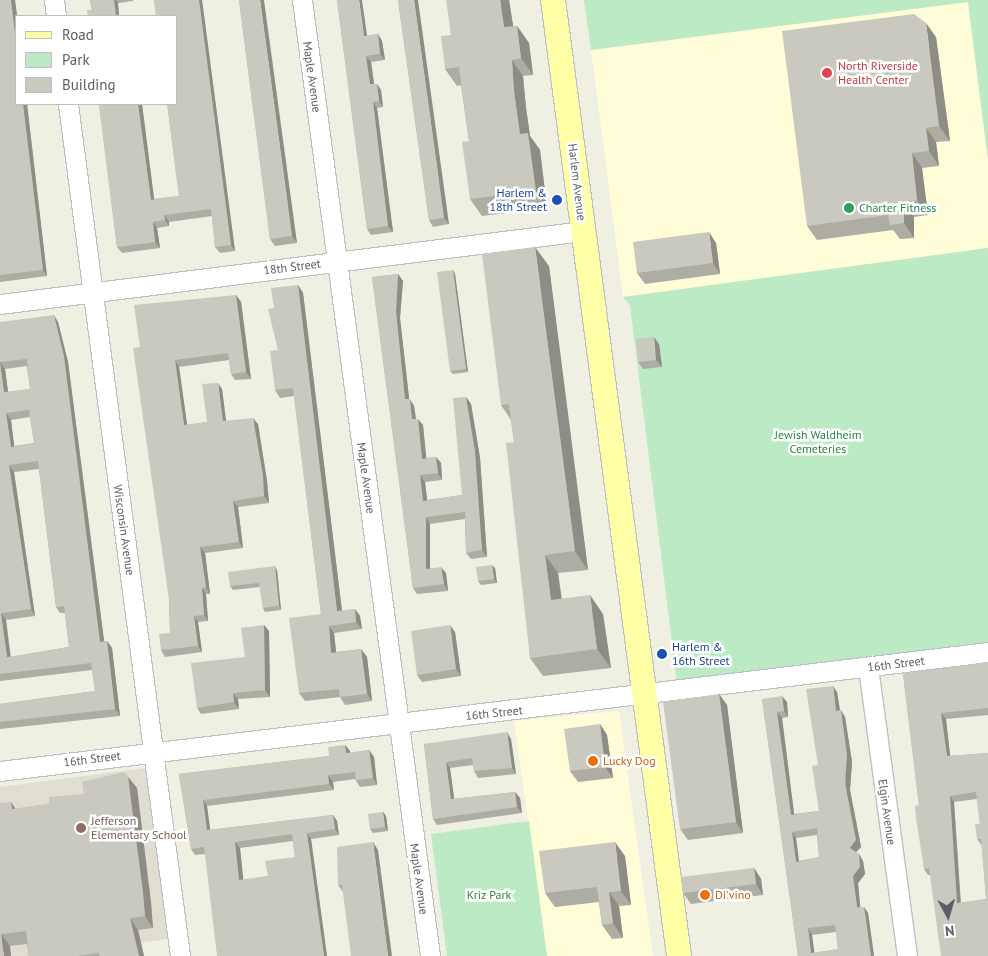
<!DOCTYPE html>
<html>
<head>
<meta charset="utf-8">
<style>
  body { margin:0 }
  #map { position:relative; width:988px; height:956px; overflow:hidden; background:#efefe2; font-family:"PT Sans",sans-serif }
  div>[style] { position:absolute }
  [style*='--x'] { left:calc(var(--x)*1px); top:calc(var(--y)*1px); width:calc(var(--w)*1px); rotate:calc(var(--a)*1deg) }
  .commercial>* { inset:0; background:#fffcd8 }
  .education>* { inset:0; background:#dfded1 }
  .green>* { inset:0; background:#bceac4 }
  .roads { filter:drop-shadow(1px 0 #bdbfc5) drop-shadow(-1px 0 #bdbfc5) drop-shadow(0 1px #bdbfc5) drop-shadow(0 -1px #bdbfc5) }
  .minor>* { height:19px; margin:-9.5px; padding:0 9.5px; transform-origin:9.5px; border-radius:9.5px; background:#fff }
  .major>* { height:24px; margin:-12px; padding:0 12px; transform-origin:12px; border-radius:12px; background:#ffffa8 }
  .wall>* { inset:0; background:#aeada4 }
  .shaded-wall>* { inset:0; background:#8d8d86 }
  .building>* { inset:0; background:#cac9bf }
  .dots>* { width:14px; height:14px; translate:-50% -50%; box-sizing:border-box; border:2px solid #fff; border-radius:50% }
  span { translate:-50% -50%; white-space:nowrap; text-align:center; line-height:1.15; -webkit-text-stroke:5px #fff; paint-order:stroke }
  .health-label { font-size:12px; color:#be3a42 }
  .left { translate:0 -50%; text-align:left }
  .street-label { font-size:12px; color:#5b5e65 }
  .transit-label { font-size:12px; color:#164399 }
  .right { translate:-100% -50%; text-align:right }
  .leisure-label { font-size:12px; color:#27864d }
  .park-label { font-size:12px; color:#2b843e }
  .food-label { font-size:12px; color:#c56008 }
  .education-label { font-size:12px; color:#785e54 }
  .legend { position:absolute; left:15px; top:15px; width:162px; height:90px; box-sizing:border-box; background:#fff; border:1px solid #bdbfc1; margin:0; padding:6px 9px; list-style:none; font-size:15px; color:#5b5e65 }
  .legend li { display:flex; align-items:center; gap:10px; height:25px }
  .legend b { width:25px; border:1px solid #bdbfc1 }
  .north { position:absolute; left:923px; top:891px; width:50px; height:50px; -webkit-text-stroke:4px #fff; paint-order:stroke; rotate:174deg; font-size:14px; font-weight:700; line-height:20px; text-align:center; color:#5b5e65 }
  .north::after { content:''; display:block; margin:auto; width:18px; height:22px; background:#5b5e65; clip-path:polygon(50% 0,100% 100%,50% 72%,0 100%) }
</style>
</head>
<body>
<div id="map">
  <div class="commercial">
    <i style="clip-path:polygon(968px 2px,988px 160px,988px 248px,623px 297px,591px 50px)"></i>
    <i style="clip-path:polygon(619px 711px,653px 956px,547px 956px,514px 721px)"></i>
  </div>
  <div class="education">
    <i style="clip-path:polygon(154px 767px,176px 938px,37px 956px,0 956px,0 787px)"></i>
  </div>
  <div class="green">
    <i style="clip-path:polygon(584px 0,988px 0,988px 160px,968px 2px,591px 50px)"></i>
    <i style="clip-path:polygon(988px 248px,988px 642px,677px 683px,630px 305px,623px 297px)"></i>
    <i style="clip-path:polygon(529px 821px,547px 956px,447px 956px,431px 834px)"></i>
  </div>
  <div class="roads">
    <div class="minor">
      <i style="--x:54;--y:0;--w:16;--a:83"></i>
      <i style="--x:302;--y:0;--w:965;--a:82.37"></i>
      <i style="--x:68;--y:104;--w:859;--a:82.51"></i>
      <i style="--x:0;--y:304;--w:588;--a:-7.14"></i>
      <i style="--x:868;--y:667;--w:292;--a:82.3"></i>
      <i style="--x:0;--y:771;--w:995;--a:-6.87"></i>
    </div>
    <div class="major">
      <i style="--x:553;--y:0;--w:964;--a:82.49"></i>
    </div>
  </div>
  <div class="wall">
    <i style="clip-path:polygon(0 0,15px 0,17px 16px,16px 16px,16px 104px,27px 104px,47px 276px,0 282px)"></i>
    <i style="clip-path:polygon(90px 0,133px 0,133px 1px,118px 3px,119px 16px,88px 16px,92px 10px)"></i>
    <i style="clip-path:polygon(154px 0,202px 0,235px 251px,220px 253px,215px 247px,212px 216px,169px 222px,169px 226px,157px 228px,160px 248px,122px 253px,117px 247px,99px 104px,142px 104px,154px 199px,179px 196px)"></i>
    <i style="clip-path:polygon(239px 0,297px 243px,275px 246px,270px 239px)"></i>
    <i style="clip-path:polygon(337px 0,367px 36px,378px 34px,382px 41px,385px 60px,371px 62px,374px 84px,377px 84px,381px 90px,383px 107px,377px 108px,393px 232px,371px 235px,367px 229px)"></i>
    <i style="clip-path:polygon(398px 0,449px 224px,433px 227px,429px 220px)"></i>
    <i style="clip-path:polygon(509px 0,513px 26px,517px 26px,529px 43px,533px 75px,523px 76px,526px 108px,530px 136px,540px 150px,547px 208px,482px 216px,470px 199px,469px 141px,461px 85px,457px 86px,445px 69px,451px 35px)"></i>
    <i style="clip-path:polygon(936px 37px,950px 141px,936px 142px,939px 166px,922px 168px,928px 215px,914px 217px,914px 238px,900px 239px,893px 230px,817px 240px,807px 226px)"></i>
    <i style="clip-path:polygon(716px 243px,720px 274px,645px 284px,637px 273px)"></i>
    <i style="clip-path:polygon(549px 266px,588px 570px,558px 573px,562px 599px,603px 614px,611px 668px,543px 676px,530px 658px,514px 442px,511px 420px,501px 405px)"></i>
    <i style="clip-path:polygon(453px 270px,455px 274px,468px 372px,453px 374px,450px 371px)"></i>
    <i style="clip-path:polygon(398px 274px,403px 281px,400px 318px,409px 399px,414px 406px,416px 419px,423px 425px,426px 458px,436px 457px,441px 463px,442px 480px,425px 482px,427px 500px,462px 495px,466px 397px,471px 404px,480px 458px,487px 557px,471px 559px,466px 553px,465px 519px,430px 524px,430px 568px,446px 573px,448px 591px,417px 594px,413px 588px,372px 277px)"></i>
    <i style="clip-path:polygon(298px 285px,303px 293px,342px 611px,355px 609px,360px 616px,362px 629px,334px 633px,336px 652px,361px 649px,367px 657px,372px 701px,345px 705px,340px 697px,305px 701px,299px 693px,321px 614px,294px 396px,280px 398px,275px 390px,278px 350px,274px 308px)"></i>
    <i style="clip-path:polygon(236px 295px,241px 302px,251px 379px,235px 380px,231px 374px,229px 360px,179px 367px,187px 425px,207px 422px,222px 389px,226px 421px,258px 424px,267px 481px,269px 503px,238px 507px,243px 548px,205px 553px,210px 594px,206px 594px,208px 621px,198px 622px,202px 652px,165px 657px,161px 650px,170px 633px,169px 599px,140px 347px)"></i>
    <i style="clip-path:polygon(evenodd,0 322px,58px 322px,68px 362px,104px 641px,107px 641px,112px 648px,120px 716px,0 729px,0 704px,95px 691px,92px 670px,0 681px,0 322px,27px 366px,30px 389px,8px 392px,5px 369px,27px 366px,0 322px,30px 417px,34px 443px,14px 446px,11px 420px,30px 417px,0 322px,39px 469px,56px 607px,60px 613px,65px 613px,69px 647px,11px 657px,6px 620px,35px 616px,14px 472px,39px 469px)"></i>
    <i style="clip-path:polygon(659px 344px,662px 367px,643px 369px,638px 362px)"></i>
    <i style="clip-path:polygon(495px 568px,497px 583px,481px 585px,478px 581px)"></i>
    <i style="clip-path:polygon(277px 570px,281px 610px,265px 612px,263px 608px,260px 587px,233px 590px,230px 586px)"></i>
    <i style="clip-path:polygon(264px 625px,269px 631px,270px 697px,238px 699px,239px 709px,201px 714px,197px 708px,245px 657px)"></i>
    <i style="clip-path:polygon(455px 632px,461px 676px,422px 682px,417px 675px)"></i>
    <i style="clip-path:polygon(evenodd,988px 662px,988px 715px,946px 719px,950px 756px,988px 753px,988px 956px,930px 875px,928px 875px,924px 869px,919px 805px,903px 674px,988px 662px,977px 799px,980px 824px,977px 839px,982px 846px,986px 899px,961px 903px,954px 802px,977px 799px)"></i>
    <i style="clip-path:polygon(evenodd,837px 692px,840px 710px,845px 717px,852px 762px,850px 790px,861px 847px,856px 852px,859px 854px,863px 861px,865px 874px,858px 883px,860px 907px,864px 907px,868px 913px,874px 956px,798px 956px,762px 699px,787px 702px,788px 717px,782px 718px,794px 814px,819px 811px,818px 765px,837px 692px,817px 835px,819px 857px,799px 861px,796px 838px,817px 835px,837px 692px,836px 932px,838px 949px,814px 953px,812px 935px,836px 932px)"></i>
    <i style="clip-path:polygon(719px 694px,727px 705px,743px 833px,688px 840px,680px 829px)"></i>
    <i style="clip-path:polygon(600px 724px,607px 735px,613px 778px,578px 782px,570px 771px)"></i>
    <i style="clip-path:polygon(511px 739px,516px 774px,478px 778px,474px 771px,473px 765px,450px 768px,454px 799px,515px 792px,520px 798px,522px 813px,437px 825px,433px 819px,424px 744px)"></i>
    <i style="clip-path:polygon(evenodd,345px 745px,350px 751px,350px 753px,369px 750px,374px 757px,377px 785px,360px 787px,355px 779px,333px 782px,334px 790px,207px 806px,210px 830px,333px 815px,337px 821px,339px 835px,311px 839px,327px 956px,204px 854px,195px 855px,191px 849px,179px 774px,329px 756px,345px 745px,293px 841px,295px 857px,268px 876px,243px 880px,240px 848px,293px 841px)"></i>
    <i style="clip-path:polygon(128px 777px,137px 788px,151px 903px,153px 928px,138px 930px,144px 956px,29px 956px,27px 944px,10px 946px,0 956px,11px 802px,15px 809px,49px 804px,84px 794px)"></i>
    <i style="clip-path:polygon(383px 812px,386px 816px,388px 831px,373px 833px,370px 829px)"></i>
    <i style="clip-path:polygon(378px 850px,343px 892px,338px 885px)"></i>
    <i style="clip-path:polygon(625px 856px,631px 905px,619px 906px,623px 938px,612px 939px,602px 925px,599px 902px,555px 907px,545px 893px)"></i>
    <i style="clip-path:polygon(754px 868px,761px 879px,763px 895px,691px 904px,683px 893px)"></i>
  </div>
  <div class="shaded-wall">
    <i style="clip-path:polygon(11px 0,15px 0,17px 16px,16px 16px,16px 43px)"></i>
    <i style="clip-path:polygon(114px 0,116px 0,118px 3px,119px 16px,116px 16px)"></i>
    <i style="clip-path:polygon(199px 0,202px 0,235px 251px,231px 245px)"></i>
    <i style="clip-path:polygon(260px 0,264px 0,297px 243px,292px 236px)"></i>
    <i style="clip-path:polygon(359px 0,362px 0,368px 42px,364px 36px)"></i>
    <i style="clip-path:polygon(414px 0,418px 0,449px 224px,444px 218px)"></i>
    <i style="clip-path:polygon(500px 0,509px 0,516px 44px,504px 27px)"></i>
    <i style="clip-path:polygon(926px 23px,936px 37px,950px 141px,939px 126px)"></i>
    <i style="clip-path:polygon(517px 26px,529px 43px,533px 75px,521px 58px)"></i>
    <i style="clip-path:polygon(378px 34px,382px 41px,385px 60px,380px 54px)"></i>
    <i style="clip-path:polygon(366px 56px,371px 62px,375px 91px,370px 84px)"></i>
    <i style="clip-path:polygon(512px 60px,523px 76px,526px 108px,530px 136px,540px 150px,547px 208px,536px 191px,520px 134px,514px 91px)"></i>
    <i style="clip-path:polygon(377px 84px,381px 90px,383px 107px,379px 101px)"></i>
    <i style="clip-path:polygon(373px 102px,377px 108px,393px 232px,388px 226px)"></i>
    <i style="clip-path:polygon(23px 104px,27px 104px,47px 276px,43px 270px)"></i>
    <i style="clip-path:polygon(138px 104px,142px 104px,155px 206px,151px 200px)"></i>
    <i style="clip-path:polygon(926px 128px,936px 142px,939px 166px,929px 151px)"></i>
    <i style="clip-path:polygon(912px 153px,922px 168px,928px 215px,917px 200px)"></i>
    <i style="clip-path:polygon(904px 203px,914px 217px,914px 238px,904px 223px)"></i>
    <i style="clip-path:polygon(164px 215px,169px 222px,169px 226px,165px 220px)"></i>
    <i style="clip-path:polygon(153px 222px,157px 228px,160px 248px,155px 242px)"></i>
    <i style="clip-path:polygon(709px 232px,716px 243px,720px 274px,713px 263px)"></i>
    <i style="clip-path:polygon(535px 247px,549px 266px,588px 570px,575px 551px)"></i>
    <i style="clip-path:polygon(453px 270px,455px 274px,468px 372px,466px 369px)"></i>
    <i style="clip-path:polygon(398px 274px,403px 281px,400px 318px,410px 406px,405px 399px,396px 312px)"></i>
    <i style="clip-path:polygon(298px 285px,303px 293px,343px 619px,337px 611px)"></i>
    <i style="clip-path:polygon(236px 295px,241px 302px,251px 379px,246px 372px)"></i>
    <i style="clip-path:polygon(54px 315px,58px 322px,68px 362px,105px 648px,100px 642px)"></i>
    <i style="clip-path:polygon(654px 337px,659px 344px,662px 367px,656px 360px)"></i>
    <i style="clip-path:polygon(175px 360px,179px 367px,188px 431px,184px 425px)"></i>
    <i style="clip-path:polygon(0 362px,5px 369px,9px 399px,4px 392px)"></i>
    <i style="clip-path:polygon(218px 383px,222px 389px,227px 428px,223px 421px)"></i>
    <i style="clip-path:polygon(466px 397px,471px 404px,480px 458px,487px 557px,482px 550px)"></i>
    <i style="clip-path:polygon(410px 399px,414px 406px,417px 426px,412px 419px)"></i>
    <i style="clip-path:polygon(6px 413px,11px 420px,15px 453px,11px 447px)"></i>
    <i style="clip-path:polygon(253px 418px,258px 424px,267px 481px,269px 503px,264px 496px)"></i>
    <i style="clip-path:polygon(418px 419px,423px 425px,427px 465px,422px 459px)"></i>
    <i style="clip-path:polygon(436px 457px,441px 463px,442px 480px,438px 473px)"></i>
    <i style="clip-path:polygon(9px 465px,14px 472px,35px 616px,31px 609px)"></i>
    <i style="clip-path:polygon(420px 475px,425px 482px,428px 507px,423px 501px)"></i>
    <i style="clip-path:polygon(233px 501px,238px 507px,243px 548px,239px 542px)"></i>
    <i style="clip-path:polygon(426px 517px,430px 524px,430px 575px,426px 569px)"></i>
    <i style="clip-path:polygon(200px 547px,205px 553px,210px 594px,206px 587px)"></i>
    <i style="clip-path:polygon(545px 555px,558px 573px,564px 619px,551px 600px)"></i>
    <i style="clip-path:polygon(492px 565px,495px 568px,497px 583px,494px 579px)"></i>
    <i style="clip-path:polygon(275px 566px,277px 570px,281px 610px,279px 606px)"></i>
    <i style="clip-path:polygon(441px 567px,446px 573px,448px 591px,444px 584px)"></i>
    <i style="clip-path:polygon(202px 588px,206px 594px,208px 621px,204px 615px)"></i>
    <i style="clip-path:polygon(590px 595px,603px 614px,611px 668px,597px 649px)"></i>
    <i style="clip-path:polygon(355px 609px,360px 616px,362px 629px,356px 622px)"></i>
    <i style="clip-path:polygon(1px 613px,6px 620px,11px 664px,7px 657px)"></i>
    <i style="clip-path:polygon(194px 616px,198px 622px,202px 652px,198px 646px)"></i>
    <i style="clip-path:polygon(264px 625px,269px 631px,270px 697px,265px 690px)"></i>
    <i style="clip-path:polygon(450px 625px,455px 632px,461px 676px,456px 669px)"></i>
    <i style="clip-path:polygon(329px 626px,334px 633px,337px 660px,331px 653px)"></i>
    <i style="clip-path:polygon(107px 641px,112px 648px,120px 716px,115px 709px)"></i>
    <i style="clip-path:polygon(361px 649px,367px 657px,372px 701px,367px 694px)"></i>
    <i style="clip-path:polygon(833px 686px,837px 692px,841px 717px,836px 711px)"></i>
    <i style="clip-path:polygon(233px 693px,238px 699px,239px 709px,234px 702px)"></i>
    <i style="clip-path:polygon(719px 694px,727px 705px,743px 833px,736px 822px)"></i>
    <i style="clip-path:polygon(782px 696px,787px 702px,788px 717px,784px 711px)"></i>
    <i style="clip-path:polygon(841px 710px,845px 717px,852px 762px,850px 790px,861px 847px,854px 854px,850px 848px)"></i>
    <i style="clip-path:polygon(777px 712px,782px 718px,795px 821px,791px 815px)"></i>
    <i style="clip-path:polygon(941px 713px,946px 719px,951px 763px,947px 756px)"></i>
    <i style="clip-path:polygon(600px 724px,607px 735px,613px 778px,605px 767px)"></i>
    <i style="clip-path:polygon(507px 732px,511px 739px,516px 774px,512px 768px)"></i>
    <i style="clip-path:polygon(345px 745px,350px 751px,351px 759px,346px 753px)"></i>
    <i style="clip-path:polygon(369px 750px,374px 757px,377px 785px,373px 778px)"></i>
    <i style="clip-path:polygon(446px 762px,450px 768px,455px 805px,451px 799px)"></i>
    <i style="clip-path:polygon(328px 775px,333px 782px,334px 790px,329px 784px)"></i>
    <i style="clip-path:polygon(128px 777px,137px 788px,151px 903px,153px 928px,145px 916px)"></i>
    <i style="clip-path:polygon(515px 792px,520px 798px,522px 813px,517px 807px)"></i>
    <i style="clip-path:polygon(950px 796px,954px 802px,961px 910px,957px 903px)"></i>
    <i style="clip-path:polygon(203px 800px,207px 806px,211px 836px,207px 830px)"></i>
    <i style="clip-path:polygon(11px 802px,19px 814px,12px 809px)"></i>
    <i style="clip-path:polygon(383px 812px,386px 816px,388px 831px,385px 827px)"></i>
    <i style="clip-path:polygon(333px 815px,337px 821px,339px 835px,335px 829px)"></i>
    <i style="clip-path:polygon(792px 832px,796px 838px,800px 869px,796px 862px)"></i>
    <i style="clip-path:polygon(307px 833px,311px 839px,327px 956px,324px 956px)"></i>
    <i style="clip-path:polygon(235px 842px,240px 848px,244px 886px,239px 880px)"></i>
    <i style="clip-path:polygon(373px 842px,378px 850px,392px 956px,388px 956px)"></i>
    <i style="clip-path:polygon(615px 842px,625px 856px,631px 905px,621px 891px)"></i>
    <i style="clip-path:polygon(859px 854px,863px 861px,865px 874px,858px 883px,861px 914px,857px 907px,853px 876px)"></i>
    <i style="clip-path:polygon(754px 868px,761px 879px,763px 895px,756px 884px)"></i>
    <i style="clip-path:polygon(609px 892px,619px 906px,623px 938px,613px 923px)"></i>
    <i style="clip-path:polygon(864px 907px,868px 913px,874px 956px,871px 956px)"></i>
    <i style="clip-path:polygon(130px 918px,138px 930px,144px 956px,139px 956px)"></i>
    <i style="clip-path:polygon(808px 928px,812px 935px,815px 956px,811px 953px)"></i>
    <i style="clip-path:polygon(1px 934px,10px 946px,11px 956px,4px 956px)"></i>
  </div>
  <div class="building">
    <i style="clip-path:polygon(0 0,11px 0,16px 43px,16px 104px,23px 104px,43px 270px,0 275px)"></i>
    <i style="clip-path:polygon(90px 0,114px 0,116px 16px,88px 16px,87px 10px,92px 10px)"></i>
    <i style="clip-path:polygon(154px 0,199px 0,231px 245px,215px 247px,211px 209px,164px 215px,165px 220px,153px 222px,155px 242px,117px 247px,99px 104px,138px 104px,151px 200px,179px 196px,167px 104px,176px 104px,176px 16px,156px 16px)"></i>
    <i style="clip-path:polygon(239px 0,260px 0,292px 236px,270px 239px)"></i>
    <i style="clip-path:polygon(337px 0,359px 0,364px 36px,378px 34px,380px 54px,366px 56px,370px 84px,377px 84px,379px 101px,373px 102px,388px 226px,367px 229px)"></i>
    <i style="clip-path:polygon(398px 0,414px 0,444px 218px,429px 220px)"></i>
    <i style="clip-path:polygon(446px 0,500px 0,504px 27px,517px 26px,521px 58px,512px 60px,514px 91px,520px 134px,528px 133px,536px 191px,470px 199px,462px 142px,469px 141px,459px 67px,445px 69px,441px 36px,451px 35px)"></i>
    <i style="clip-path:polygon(914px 14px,926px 23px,939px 126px,926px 128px,929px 151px,912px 153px,917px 200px,904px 203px,904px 223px,890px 225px,888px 215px,807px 226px,782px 31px)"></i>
    <i style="clip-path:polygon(709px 232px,713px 263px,637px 273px,633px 242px)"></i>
    <i style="clip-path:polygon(535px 247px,575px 551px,545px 555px,551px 600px,590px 595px,597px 649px,530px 658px,506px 443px,514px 442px,509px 404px,501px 405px,482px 254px)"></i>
    <i style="clip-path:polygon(453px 270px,466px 369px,450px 371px,437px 272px)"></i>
    <i style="clip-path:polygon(398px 274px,396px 312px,405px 399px,410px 399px,412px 419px,418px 419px,422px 459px,436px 457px,438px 473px,420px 475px,423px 501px,462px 495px,453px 398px,466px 397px,475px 451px,482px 550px,466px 553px,465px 512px,426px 517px,426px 569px,441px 567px,444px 584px,413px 588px,372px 277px)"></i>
    <i style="clip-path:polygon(298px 285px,337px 611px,355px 609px,356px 622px,329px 626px,331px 653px,361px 649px,367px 694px,340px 697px,339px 689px,299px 693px,289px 618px,321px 614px,293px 388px,275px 390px,270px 351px,278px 350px,268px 309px,274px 308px,271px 288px)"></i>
    <i style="clip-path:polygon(236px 295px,246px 372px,231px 374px,228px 353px,175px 360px,184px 425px,207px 422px,202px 384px,218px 383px,223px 421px,253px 418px,263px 475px,264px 496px,233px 501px,239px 542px,200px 547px,206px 587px,202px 588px,204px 615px,194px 616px,198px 646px,161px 650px,159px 634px,170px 633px,169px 599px,133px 348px,140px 347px,134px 305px)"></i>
    <i style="clip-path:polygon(evenodd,54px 315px,64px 356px,100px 642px,107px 641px,115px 709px,0 722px,0 704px,95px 691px,91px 663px,0 674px,0 322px,54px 315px,27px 359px,30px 389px,4px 392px,0 362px,27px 359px,54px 315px,29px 410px,34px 443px,11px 447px,6px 413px,29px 410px,54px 315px,38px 461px,56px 607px,64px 606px,69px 647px,7px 657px,1px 613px,31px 609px,9px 465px,38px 461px)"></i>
    <i style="clip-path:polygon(654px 337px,656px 360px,638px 362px,636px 339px)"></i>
    <i style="clip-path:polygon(492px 565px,494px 579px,478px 581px,476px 567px)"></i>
    <i style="clip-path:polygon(275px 566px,279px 606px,263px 608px,259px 583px,230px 586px,228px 572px)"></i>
    <i style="clip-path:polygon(264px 625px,265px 690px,233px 693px,234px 702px,197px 708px,191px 663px,245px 657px,241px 628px)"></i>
    <i style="clip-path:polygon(450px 625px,456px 669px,417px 675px,411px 631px)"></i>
    <i style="clip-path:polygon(evenodd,988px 662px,988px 708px,941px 713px,947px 756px,988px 753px,988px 956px,941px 956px,929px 868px,924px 869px,916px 818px,915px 806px,919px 805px,903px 674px,988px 662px,976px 792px,980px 824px,975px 824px,977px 839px,981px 839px,986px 899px,957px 903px,950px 796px,976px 792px)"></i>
    <i style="clip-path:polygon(evenodd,833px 686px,836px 711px,841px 710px,847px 755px,845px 783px,856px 840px,850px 848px,859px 854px,860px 867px,853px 876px,857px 907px,864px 907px,871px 956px,798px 956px,762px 699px,782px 696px,784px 711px,777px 712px,791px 815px,819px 811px,812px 766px,818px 765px,806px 689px,833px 686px,817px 828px,819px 857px,796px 862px,792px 832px,817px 828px,833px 686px,835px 925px,838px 949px,811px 953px,808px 928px,835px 925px)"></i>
    <i style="clip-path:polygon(719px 694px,736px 822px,680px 829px,663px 702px)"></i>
    <i style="clip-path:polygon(600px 724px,605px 767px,570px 771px,564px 729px)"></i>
    <i style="clip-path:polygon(507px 732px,512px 768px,474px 771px,472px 758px,446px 762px,451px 799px,515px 792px,517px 807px,433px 819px,424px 744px)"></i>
    <i style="clip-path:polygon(evenodd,345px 745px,346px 753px,369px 750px,373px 778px,356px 780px,355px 772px,328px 775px,329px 784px,203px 800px,207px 830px,333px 815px,335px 829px,307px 833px,324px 956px,217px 956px,204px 847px,191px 849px,179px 774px,329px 756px,328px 747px,345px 745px,292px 834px,295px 857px,265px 861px,268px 876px,239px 880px,235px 842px,292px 834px)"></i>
    <i style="clip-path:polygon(124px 772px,128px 777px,143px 892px,145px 916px,130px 918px,139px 956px,99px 956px,99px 953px,77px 956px,29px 956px,26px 931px,1px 934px,4px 956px,0 956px,0 803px,11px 802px,12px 809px,49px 804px,49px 797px,84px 794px,82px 782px)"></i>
    <i style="clip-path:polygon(383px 812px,385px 827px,370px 829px,368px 814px)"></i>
    <i style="clip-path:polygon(373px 842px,388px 956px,351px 956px,342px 885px,338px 885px,337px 847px)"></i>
    <i style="clip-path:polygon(615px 842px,621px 891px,609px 892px,613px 923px,602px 925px,597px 887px,545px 893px,539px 851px)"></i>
    <i style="clip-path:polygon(754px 868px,756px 884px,683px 893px,681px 877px)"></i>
  </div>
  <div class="dots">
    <i style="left:827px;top:73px;background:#e0444e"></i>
    <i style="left:557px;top:200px;background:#1a4fb4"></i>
    <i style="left:849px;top:208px;background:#2e9e5b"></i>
    <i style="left:662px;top:654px;background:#1a4fb4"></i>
    <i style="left:593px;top:761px;background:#e8710a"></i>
    <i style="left:81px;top:828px;background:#8d6e63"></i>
    <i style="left:705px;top:895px;background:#e8710a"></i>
  </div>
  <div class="health-label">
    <span class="left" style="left:838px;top:73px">North Riverside<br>Health Center</span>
  </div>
  <div class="street-label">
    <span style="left:312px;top:77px;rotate:82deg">Maple Avenue</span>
    <span style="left:577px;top:182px;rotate:83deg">Harlem Avenue</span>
    <span style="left:292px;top:267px;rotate:-7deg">18th Street</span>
    <span style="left:366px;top:478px;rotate:82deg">Maple Avenue</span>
    <span style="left:124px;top:530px;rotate:82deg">Wisconsin Avenue</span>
    <span style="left:896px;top:664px;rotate:-7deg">16th Street</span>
    <span style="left:494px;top:713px;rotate:-6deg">16th Street</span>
    <span style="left:92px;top:759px;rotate:-7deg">16th Street</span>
    <span style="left:887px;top:812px;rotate:82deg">Elgin Avenue</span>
    <span style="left:419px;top:879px;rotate:82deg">Maple Avenue</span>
  </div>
  <div class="transit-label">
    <span class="right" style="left:547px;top:200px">Harlem &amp;<br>18th Street</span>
    <span class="left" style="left:672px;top:654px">Harlem &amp;<br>16th Street</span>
  </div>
  <div class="leisure-label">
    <span class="left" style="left:859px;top:208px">Charter Fitness</span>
  </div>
  <div class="park-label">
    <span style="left:818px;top:442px">Jewish Waldheim<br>Cemeteries</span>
    <span style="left:489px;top:895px">Kriz Park</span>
  </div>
  <div class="food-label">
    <span class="left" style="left:603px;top:761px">Lucky Dog</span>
    <span class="left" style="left:715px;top:895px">Di’vino</span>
  </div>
  <div class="education-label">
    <span class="left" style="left:91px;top:828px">Jefferson<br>Elementary School</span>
  </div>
  <ul class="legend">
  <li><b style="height:6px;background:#ffffa8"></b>Road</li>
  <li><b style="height:14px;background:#bceac4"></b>Park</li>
  <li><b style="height:14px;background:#cac9bf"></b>Building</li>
  </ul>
  <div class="north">N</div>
</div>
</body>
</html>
